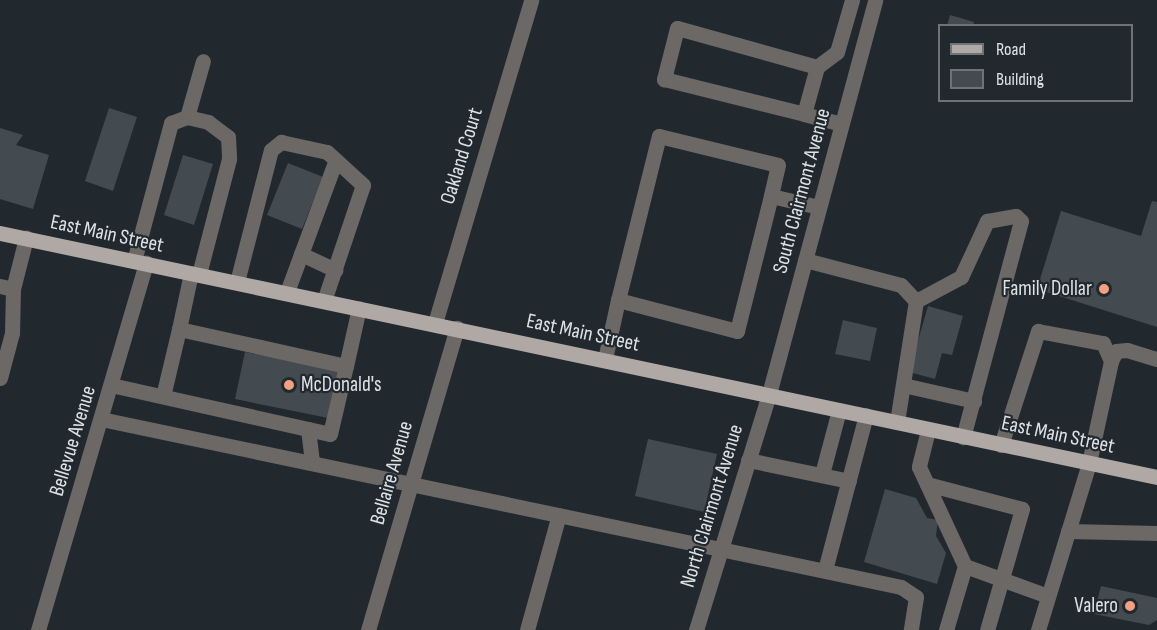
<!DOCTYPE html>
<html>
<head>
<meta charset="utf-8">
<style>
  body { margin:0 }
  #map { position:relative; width:1157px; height:630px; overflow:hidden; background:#22292e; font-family:"Sofia Sans Condensed",sans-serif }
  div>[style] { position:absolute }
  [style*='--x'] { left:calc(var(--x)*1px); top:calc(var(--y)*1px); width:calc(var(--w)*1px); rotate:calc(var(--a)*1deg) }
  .building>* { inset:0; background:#434b50 }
  .minor>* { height:15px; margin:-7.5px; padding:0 7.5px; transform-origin:7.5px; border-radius:7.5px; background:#6c6866 }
  .major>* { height:15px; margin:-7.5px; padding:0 7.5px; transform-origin:7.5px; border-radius:7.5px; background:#b0a8a4 }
  .dots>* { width:16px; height:16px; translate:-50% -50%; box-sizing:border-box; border:3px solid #22292e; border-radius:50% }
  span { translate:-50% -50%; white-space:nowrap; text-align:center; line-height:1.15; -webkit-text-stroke:4.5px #22292e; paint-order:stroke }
  .street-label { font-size:21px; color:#dde2e5 }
  .poi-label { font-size:21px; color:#dde2e5 }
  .right { translate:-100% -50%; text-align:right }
  .left { translate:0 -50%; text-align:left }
  .legend { position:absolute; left:938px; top:24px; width:195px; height:78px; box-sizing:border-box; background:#22292e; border:2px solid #6d7377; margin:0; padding:8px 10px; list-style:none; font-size:18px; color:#dde2e5 }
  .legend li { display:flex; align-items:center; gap:12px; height:30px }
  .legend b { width:30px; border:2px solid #6d7377 }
</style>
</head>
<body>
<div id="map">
  <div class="building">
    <i style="clip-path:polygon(950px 15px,974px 22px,973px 26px,947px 26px)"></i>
    <i style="clip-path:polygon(109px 108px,137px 117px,113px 191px,85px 181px)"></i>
    <i style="clip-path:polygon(0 128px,23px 135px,16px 145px,49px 155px,33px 209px,0 199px)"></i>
    <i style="clip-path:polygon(183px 155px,213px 164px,194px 225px,164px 215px)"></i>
    <i style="clip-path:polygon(288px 163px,323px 177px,302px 229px,267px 215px)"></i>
    <i style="clip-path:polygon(1152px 201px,1157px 202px,1157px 327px,1037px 289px,1061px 211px,1141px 236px)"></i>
    <i style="clip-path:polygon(928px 306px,963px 316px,952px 355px,942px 353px,935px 379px,909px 372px)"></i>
    <i style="clip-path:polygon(843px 320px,877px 328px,870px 361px,835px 354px)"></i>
    <i style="clip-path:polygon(245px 352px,342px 372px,333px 419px,235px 399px)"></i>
    <i style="clip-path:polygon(648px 439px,717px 454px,704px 512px,635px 496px)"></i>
    <i style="clip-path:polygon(885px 489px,916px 498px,927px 518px,938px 520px,936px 536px,946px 553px,937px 584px,864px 562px)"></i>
    <i style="clip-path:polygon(1101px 586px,1157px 598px,1157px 620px,1149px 625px,1094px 614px)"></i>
  </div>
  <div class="minor">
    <i style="--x:817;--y:67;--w:25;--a:-37"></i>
    <i style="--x:837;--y:52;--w:54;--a:-73.9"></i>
    <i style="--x:804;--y:114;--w:49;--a:-74.5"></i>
    <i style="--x:817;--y:67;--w:145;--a:-164.4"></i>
    <i style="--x:677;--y:28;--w:53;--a:104.3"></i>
    <i style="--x:664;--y:79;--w:144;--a:14"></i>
    <i style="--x:804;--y:114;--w:38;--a:15"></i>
    <i style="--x:187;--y:117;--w:58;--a:-74.1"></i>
    <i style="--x:301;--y:254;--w:38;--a:25"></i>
    <i style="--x:805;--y:260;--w:99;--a:14.6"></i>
    <i style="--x:901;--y:285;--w:22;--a:47"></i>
    <i style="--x:134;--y:261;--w:143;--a:-75"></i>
    <i style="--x:171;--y:123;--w:17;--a:-21"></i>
    <i style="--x:187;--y:117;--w:22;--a:13"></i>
    <i style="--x:208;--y:122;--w:25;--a:37"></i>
    <i style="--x:228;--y:137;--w:22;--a:87"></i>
    <i style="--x:229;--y:159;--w:119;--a:104.6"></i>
    <i style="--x:237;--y:282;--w:136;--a:-75.6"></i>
    <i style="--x:271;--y:150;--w:13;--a:-39"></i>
    <i style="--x:281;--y:142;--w:47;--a:12.3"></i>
    <i style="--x:327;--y:152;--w:49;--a:42.5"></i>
    <i style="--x:363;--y:185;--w:122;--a:108.6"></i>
    <i style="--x:0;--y:286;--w:13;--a:13"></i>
    <i style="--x:13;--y:289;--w:53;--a:-75.7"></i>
    <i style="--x:287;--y:292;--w:139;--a:-69.7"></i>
    <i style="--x:618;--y:300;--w:169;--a:-76"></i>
    <i style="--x:659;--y:136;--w:122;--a:13.7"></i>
    <i style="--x:778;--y:165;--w:32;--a:103"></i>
    <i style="--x:916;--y:301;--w:51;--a:-28.1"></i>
    <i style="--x:961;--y:277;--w:62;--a:-65.1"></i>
    <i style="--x:987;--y:221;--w:29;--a:-10"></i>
    <i style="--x:1016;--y:216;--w:7;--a:45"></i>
    <i style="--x:1021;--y:221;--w:224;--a:105"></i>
    <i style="--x:435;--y:323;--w:337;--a:-73.4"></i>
    <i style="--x:179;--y:329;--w:57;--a:-77.9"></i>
    <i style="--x:605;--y:359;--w:60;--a:-77.6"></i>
    <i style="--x:618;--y:300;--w:123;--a:14.6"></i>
    <i style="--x:737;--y:331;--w:139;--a:-75.9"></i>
    <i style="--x:771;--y:196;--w:49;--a:12.9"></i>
    <i style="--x:346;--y:366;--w:59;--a:-77.4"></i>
    <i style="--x:0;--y:378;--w:47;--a:-75.1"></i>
    <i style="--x:12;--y:333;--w:44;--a:-88.7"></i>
    <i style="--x:111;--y:385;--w:224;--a:12.6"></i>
    <i style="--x:330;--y:434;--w:70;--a:-76.8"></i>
    <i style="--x:346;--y:366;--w:171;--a:-167.5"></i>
    <i style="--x:179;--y:329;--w:69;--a:103.4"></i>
    <i style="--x:903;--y:385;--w:73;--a:12.7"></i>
    <i style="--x:101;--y:419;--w:817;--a:11.86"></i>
    <i style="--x:901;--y:587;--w:18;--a:34"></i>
    <i style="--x:916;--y:597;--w:33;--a:99"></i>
    <i style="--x:897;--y:422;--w:122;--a:-81.1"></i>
    <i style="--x:308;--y:429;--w:34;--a:83"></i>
    <i style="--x:928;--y:430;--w:38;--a:104"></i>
    <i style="--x:919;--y:467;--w:109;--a:65.1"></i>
    <i style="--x:965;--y:566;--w:88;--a:19.9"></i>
    <i style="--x:1001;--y:445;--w:120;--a:-72"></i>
    <i style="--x:1038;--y:331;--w:66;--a:10.5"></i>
    <i style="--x:1103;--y:343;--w:20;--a:66"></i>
    <i style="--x:748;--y:460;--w:103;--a:11.7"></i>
    <i style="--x:822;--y:474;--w:66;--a:-75.1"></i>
    <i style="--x:927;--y:484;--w:98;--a:14.7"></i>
    <i style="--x:1022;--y:509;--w:126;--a:106.1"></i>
    <i style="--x:1068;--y:531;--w:89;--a:1.3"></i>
    <i style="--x:825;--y:570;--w:160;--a:-75.2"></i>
    <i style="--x:38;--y:630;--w:383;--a:-73.6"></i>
    <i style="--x:368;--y:630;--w:315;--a:-73.6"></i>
    <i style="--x:527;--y:630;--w:119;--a:-74.5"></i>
    <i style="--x:696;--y:630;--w:247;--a:-72.8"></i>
    <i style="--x:769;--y:394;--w:408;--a:-74.9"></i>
    <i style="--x:946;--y:630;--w:67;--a:-73.5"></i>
    <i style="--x:1038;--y:630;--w:175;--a:-73"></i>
    <i style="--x:1089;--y:463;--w:104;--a:-77.8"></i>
    <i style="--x:1111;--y:361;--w:11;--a:-63"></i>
    <i style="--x:1116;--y:351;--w:11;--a:-5"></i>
    <i style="--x:1127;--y:350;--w:31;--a:17"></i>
  </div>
  <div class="major">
    <i style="--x:0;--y:233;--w:1182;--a:11.91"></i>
  </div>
  <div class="dots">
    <i style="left:1104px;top:289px;background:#f2a07f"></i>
    <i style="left:289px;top:385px;background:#f2a07f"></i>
    <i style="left:1130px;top:606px;background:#f2a07f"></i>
  </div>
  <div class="street-label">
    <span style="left:462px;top:156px;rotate:-73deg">Oakland Court</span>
    <span style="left:802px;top:191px;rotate:-75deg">South Clairmont Avenue</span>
    <span style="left:107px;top:234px;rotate:12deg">East Main Street</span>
    <span style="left:583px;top:333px;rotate:12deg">East Main Street</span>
    <span style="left:1058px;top:435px;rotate:12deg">East Main Street</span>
    <span style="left:73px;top:441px;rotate:-73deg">Bellevue Avenue</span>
    <span style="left:392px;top:473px;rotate:-74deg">Bellaire Avenue</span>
    <span style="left:712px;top:506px;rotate:-73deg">North Clairmont Avenue</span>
  </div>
  <div class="poi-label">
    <span class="right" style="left:1092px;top:289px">Family Dollar</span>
    <span class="left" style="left:301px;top:385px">McDonald's</span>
    <span class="right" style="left:1118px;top:606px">Valero</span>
  </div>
  <ul class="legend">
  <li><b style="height:8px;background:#b0a8a4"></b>Road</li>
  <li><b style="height:16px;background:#434b50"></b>Building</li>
  </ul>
</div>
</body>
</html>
